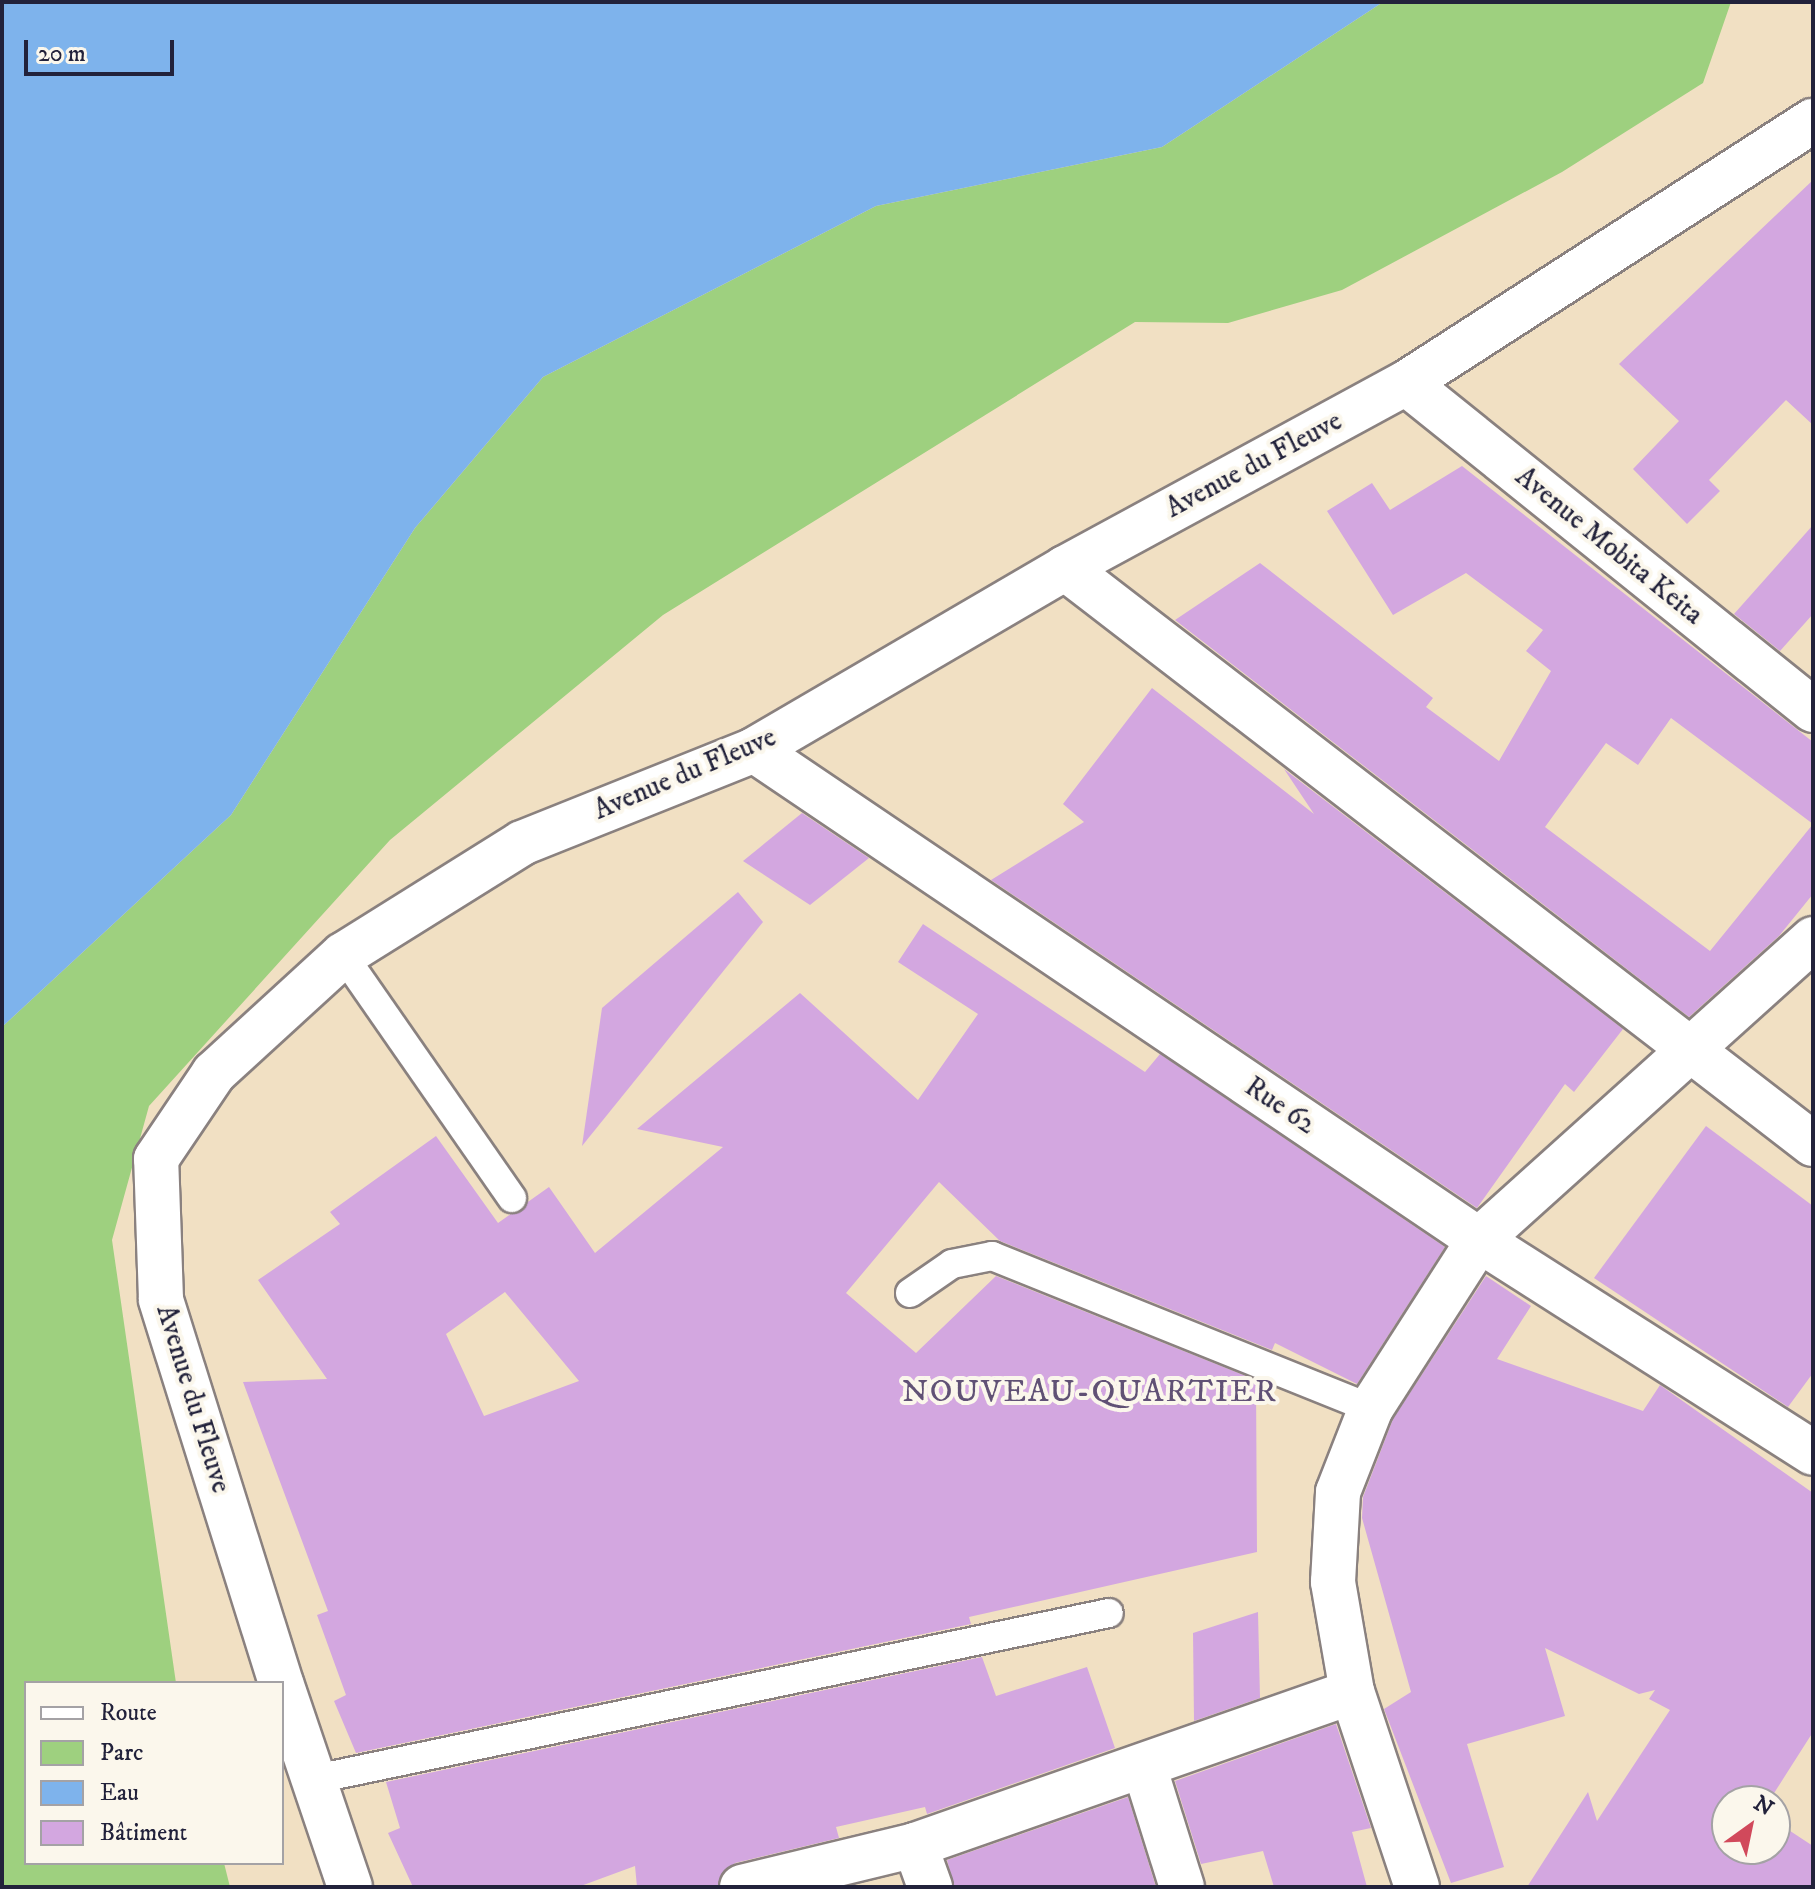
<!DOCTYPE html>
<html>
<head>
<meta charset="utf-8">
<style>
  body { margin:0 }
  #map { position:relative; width:1815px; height:1889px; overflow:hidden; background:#f1e0c3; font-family:"IM FELL DW Pica",serif }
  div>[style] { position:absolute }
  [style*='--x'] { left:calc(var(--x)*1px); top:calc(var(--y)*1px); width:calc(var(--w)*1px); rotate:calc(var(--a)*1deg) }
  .green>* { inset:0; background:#9ed07f }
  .water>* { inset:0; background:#7eb3ec }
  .building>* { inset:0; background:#d3a7e0 }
  .roads { filter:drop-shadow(2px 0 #8a817f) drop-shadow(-2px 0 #8a817f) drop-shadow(0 2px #8a817f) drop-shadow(0 -2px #8a817f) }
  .service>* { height:28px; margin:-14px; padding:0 14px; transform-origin:14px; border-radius:14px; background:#fff }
  .minor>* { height:44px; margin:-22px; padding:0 22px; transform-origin:22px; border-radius:22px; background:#fff }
  .tertiary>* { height:44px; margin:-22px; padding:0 22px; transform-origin:22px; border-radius:22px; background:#fff }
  span { translate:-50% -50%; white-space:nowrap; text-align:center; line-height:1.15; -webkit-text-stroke:8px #fbf7ec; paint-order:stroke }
  .street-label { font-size:28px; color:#22223b }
  .quarter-label { font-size:32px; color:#605175; letter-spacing:2px }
  .frame { position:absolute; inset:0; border:4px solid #22223b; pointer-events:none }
  .legend { position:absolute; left:24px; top:1681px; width:260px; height:184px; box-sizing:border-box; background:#fbf7ec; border:2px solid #a4a2a5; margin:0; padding:10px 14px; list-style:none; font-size:24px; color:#22223b }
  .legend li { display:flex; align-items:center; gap:16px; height:40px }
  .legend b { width:40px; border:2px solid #a4a2a5 }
  .north { position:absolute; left:1711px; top:1785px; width:80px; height:80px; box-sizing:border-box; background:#fbf7ec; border:2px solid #a4a2a5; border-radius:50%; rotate:33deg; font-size:22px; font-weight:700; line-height:32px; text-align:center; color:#22223b }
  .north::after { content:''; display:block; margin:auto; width:28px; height:36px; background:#d1495b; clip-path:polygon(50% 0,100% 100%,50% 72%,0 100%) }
  .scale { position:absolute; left:24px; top:40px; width:150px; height:36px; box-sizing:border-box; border:4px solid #22223b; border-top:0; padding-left:10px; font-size:24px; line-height:28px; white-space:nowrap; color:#22223b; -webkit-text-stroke:6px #fbf7ec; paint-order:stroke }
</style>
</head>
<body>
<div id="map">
  <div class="green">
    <i style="clip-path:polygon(1383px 2px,1731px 2px,1703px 83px,1562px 172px,1342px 290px,1228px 323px,1135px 322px,663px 615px,390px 840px,149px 1106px,112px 1240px,176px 1683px,26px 1683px,26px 1863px,224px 1863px,230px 1887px,2px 1887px,2px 1027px,231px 815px,415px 528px,543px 377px,876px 206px,1162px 147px)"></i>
  </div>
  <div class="water">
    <i style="clip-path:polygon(2px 2px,1383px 2px,1162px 147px,876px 206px,543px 377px,415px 528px,231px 815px,2px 1027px)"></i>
  </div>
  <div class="building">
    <i style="clip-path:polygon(1813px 180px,1813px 425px,1786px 400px,1709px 480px,1720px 491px,1687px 524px,1633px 469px,1679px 421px,1619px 364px)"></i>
    <i style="clip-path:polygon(1462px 466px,1813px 742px,1813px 824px,1671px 718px,1638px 765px,1606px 743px,1545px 827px,1710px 951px,1813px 824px,1813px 894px,1779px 936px,1689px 1017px,1175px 620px,1260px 563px,1433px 698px,1426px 707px,1499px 761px,1551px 671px,1526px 651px,1543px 630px,1466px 573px,1393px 615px,1327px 511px,1372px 483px,1390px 510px)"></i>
    <i style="clip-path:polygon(1813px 525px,1813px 614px,1780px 651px,1734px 614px)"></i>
    <i style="clip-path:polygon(1152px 688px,1314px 814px,1284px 769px,1623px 1029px,1574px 1092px,1565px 1084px,1477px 1208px,991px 880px,1084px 822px,1063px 804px)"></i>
    <i style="clip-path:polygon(802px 813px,869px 858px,810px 905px,743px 861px)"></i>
    <i style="clip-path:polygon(738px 892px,763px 922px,582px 1146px,602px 1008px)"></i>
    <i style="clip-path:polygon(evenodd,923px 924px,1145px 1072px,1160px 1054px,1445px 1247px,1357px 1384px,1275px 1343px,1272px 1350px,1000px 1241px,939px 1182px,846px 1293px,916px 1353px,996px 1276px,1256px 1380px,1257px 1552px,969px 1617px,971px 1624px,356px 1753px,334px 1701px,346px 1695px,317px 1615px,328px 1611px,243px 1382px,327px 1379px,258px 1280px,340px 1224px,330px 1212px,436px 1136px,498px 1223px,549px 1187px,595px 1253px,723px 1147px,637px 1129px,800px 993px,918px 1100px,978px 1014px,898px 962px,923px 924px,505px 1292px,579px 1381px,484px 1416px,446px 1334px,505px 1292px)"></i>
    <i style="clip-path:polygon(1706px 1126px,1813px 1206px,1813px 1373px,1788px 1407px,1594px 1278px)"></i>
    <i style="clip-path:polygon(1486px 1276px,1531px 1306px,1497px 1359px,1643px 1411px,1660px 1385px,1813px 1493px,1813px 1732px,1769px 1801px,1727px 1801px,1727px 1849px,1775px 1849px,1775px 1821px,1813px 1846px,1813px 1887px,1527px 1887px,1588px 1792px,1597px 1821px,1670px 1710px,1649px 1699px,1655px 1690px,1639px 1694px,1545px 1648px,1565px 1716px,1467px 1744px,1504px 1867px,1451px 1883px,1384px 1709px,1411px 1692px,1362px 1518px,1363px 1497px,1393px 1419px)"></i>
    <i style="clip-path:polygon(1258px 1612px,1260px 1698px,1194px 1721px,1193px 1633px)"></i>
    <i style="clip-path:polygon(982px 1657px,996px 1696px,1087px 1667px,1115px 1748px,927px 1814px,925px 1807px,836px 1827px,839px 1838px,735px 1863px,718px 1887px,637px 1887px,635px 1866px,578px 1887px,413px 1887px,388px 1833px,400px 1828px,386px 1782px)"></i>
    <i style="clip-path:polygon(1336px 1724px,1371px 1828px,1352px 1832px,1367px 1887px,1274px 1887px,1263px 1851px,1201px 1864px,1175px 1781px)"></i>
    <i style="clip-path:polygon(1128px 1797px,1156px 1887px,954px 1887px,947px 1860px)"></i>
  </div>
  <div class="roads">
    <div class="service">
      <i style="--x:343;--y:955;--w:296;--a:55.2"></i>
      <i style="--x:910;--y:1293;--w:51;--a:-34.6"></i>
      <i style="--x:952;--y:1264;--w:41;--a:-11.3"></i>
      <i style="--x:992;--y:1256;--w:408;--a:21.9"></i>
      <i style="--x:311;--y:1780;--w:815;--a:-11.82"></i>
    </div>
    <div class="minor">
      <i style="--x:1406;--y:383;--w:522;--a:38.78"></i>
      <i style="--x:1065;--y:568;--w:944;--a:37.6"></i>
      <i style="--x:754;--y:750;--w:875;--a:34.05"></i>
      <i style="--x:1479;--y:1240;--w:396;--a:32.5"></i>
      <i style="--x:1144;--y:1766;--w:127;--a:72.6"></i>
      <i style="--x:915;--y:1845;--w:45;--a:70.3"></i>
      <i style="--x:742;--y:1887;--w:178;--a:-13.6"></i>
      <i style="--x:915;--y:1845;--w:463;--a:-19.3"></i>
      <i style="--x:1417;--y:1887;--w:206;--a:-108.4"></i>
      <i style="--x:1352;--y:1692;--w:112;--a:-99.8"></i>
      <i style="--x:1333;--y:1582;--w:90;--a:-86.8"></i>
      <i style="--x:1338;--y:1492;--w:90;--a:-68.6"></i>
      <i style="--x:1371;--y:1408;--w:200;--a:-57.3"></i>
      <i style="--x:1479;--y:1240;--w:450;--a:-42"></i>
    </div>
    <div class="tertiary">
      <i style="--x:281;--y:1683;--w:402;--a:-107.4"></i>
      <i style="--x:161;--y:1299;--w:140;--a:-92"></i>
      <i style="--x:156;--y:1159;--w:104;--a:-56"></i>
      <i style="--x:214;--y:1073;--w:175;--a:-42.5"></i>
      <i style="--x:343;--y:955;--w:211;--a:-32"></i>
      <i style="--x:522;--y:843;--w:250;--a:-21.8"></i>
      <i style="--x:754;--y:750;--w:360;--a:-30.3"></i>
      <i style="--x:1065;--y:568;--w:388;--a:-28.5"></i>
      <i style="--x:1406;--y:383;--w:484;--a:-32.8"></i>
      <i style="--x:282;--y:1686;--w:212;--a:71.3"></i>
    </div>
  </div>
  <div class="street-label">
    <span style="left:1254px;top:465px;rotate:-28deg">Avenue du Fleuve</span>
    <span style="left:1609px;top:546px;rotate:39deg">Avenue Mobita Keita</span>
    <span style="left:685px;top:774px;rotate:-23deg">Avenue du Fleuve</span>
    <span style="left:1280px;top:1106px;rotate:34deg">Rue 62</span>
    <span style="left:193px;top:1399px;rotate:73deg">Avenue du Fleuve</span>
  </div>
  <div class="quarter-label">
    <span style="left:1090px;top:1392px">NOUVEAU-QUARTIER</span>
  </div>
  <div class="frame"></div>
  <ul class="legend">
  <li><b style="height:10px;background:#fff"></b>Route</li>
  <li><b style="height:22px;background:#9ed07f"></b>Parc</li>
  <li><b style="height:22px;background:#7eb3ec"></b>Eau</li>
  <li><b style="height:22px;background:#d3a7e0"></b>Bâtiment</li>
  </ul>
  <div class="north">N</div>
  <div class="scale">20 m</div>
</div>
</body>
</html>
